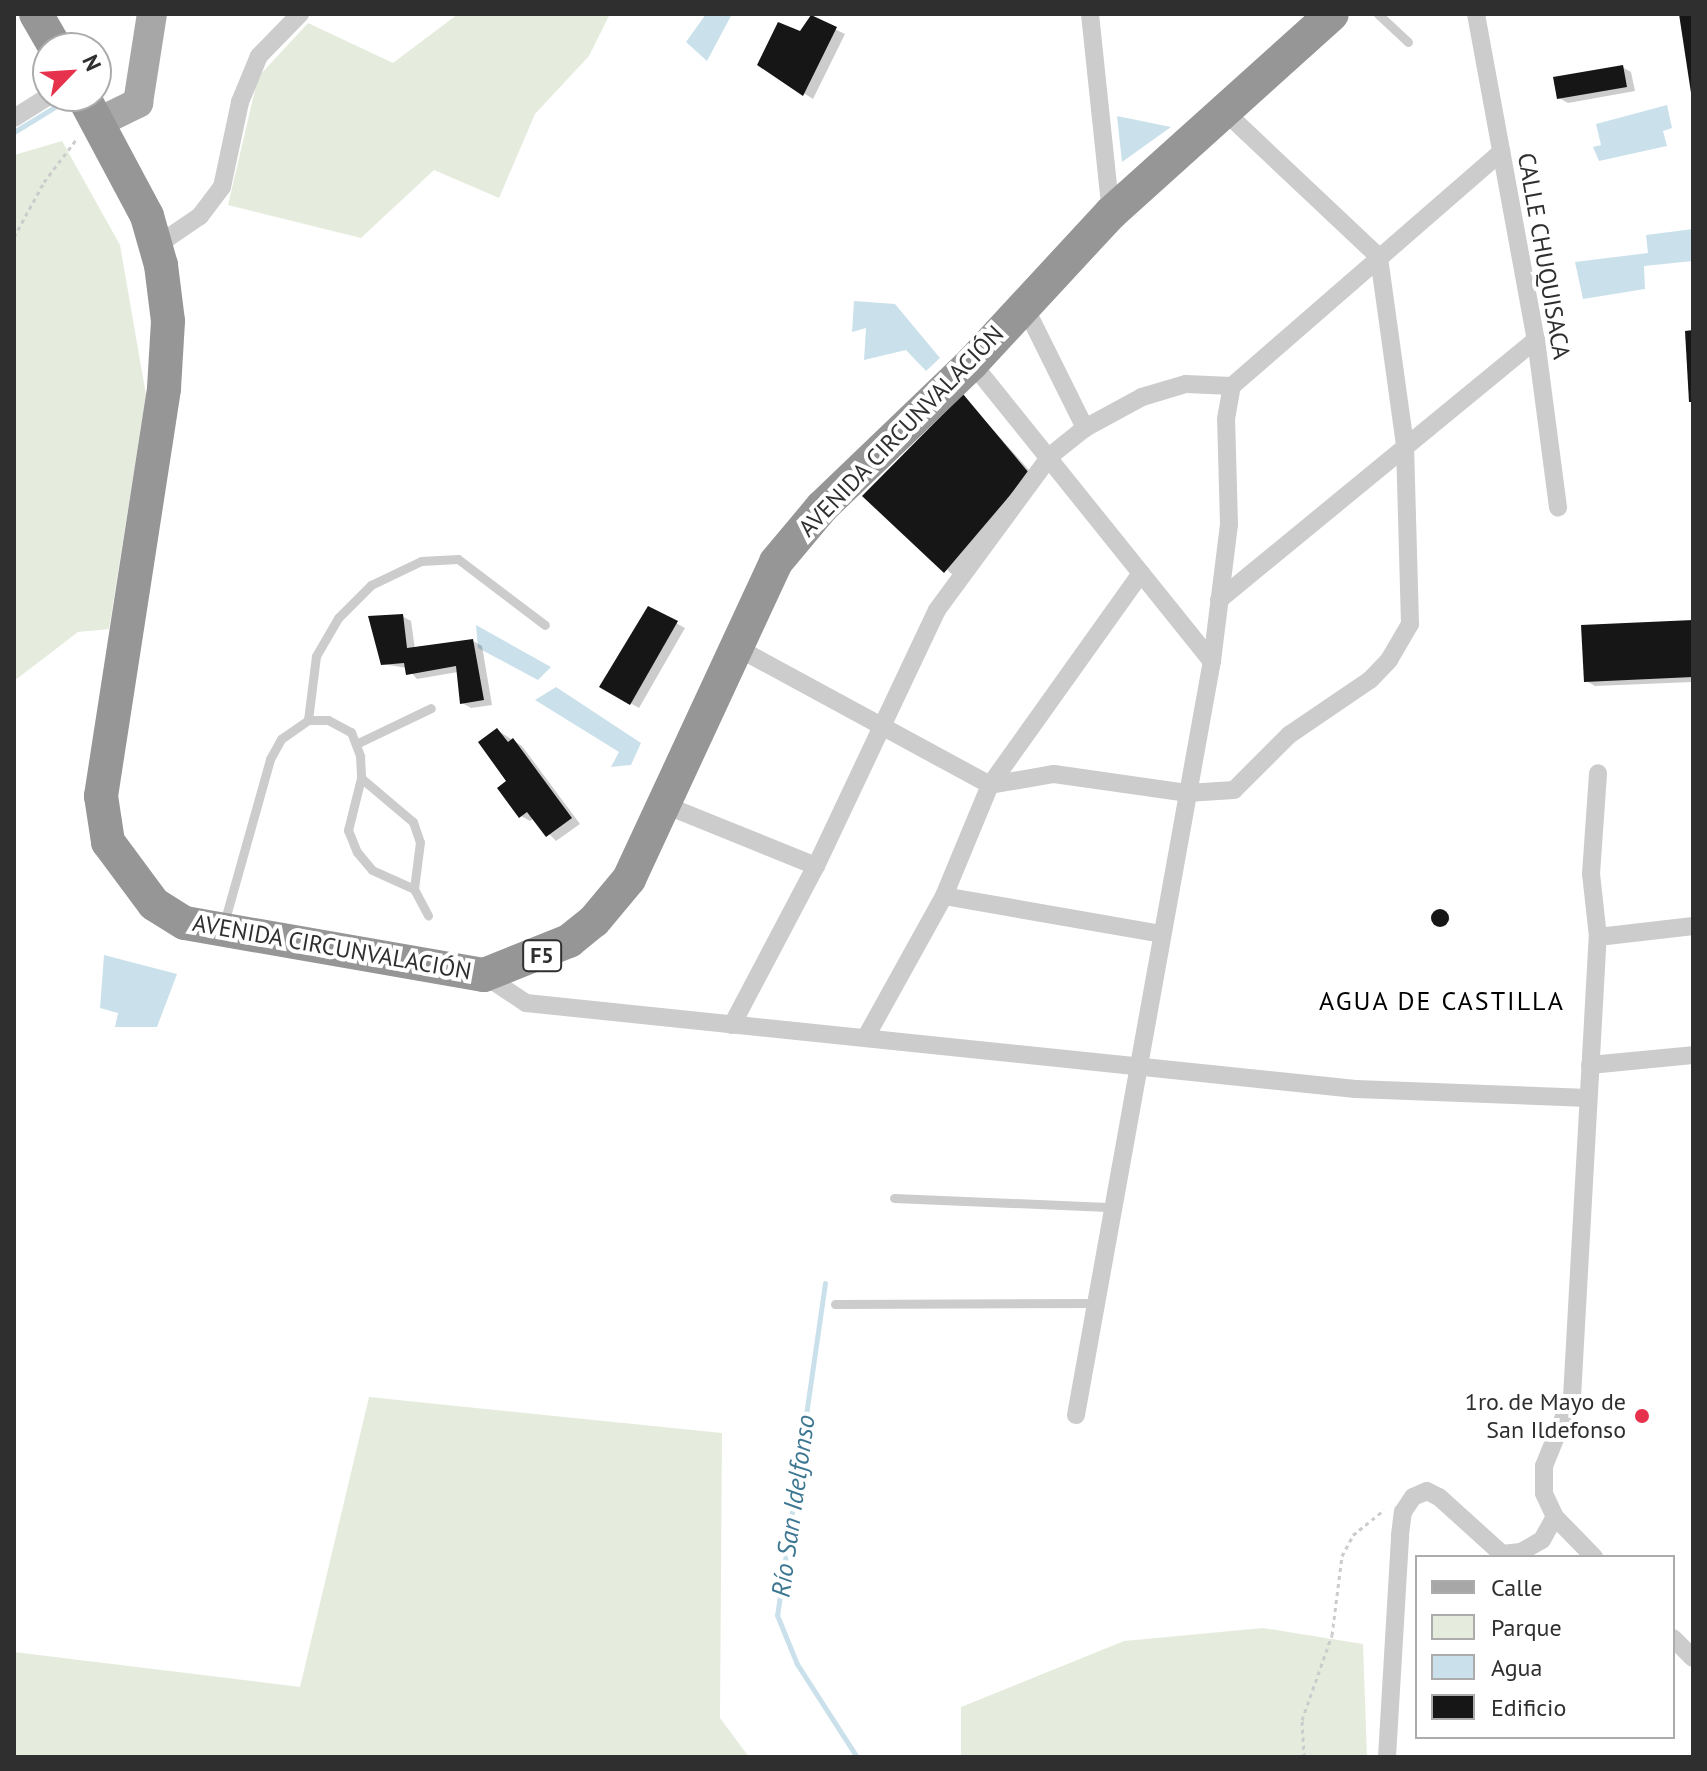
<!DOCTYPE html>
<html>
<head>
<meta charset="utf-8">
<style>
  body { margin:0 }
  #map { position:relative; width:1707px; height:1771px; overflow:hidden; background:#fff; font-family:"PT Sans",sans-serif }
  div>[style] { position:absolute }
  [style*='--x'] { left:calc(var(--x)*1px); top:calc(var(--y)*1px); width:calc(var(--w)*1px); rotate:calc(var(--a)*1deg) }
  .green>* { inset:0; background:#e6ecdd }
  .water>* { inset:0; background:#cae1ec }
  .shadow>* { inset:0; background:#0003 }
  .stream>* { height:5px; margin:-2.5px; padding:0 2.5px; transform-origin:2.5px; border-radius:2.5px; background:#cae1ec }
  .building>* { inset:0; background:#161616 }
  .round { border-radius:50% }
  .path>* { height:3px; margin-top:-1.5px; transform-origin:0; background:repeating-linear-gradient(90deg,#ccc 0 4px,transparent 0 8px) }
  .lane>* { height:9px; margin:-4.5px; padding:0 4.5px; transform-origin:4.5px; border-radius:4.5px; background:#ccc }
  .street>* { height:18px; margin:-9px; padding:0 9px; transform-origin:9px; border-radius:9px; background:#ccc }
  .primary>* { height:30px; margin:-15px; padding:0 15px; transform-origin:15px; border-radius:15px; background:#a7a7a7 }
  .highway>* { height:34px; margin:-17px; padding:0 17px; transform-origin:17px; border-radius:17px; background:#969696 }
  .dots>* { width:22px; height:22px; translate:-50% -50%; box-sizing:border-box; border:4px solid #fff; border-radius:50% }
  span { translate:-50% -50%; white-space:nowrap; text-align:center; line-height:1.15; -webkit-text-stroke:8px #fff; paint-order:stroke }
  .shield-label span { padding:2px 6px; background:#fff; border:2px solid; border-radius:6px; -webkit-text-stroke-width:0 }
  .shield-label { font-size:22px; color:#2f2f2f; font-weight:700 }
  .street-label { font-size:24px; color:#2f2f2f }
  .poi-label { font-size:24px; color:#2f2f2f }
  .right { translate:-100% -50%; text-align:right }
  .neighbourhood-label { font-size:26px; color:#000; letter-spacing:2px }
  .water-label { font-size:26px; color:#3d7792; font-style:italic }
  .frame { position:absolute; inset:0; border:16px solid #2f2f2f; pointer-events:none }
  .legend { position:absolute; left:1415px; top:1555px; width:260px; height:184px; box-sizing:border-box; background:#fff; border:2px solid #acacac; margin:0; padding:10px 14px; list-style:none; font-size:24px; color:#2f2f2f }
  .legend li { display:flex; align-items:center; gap:16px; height:40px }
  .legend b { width:40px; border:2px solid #acacac }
  .north { position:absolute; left:32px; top:32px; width:80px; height:80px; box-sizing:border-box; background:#fff; border:2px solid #acacac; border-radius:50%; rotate:65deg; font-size:22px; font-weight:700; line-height:32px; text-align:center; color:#2f2f2f }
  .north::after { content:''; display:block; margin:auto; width:28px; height:36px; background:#e6324c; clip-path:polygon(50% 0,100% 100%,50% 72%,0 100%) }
</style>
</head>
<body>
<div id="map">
  <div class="green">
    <i style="clip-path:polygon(458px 14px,610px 14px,589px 56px,535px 114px,499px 198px,434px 170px,361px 238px,228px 205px,258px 77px,308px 23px,393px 63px)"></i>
    <i style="clip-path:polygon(62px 141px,120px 245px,146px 395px,109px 629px,78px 632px,14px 681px,14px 155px)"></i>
    <i style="clip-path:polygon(369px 1397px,722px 1433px,720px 1718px,749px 1757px,14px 1757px,14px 1652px,300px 1687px)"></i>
    <i style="clip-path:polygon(1263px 1628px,1363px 1644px,1367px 1757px,961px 1757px,961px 1707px,1124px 1641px)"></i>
  </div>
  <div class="water">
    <i style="clip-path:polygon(706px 14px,732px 14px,707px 61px,686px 42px)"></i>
    <i style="clip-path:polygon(1667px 105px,1672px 128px,1663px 131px,1667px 146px,1599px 161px,1593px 147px,1601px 145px,1596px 124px)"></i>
    <i style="clip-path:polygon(1117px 116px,1171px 127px,1122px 162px)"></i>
    <i style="clip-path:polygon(1693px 229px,1693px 261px,1644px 266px,1645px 289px,1583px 299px,1575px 262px,1648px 253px,1646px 235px)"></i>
    <i style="clip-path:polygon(854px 301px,895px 304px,940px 358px,926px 371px,906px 350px,864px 360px,866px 328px,852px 332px)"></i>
    <i style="clip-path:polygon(476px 625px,551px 667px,538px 680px,478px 648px)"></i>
    <i style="clip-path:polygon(556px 687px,641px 743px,631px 765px,611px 767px,619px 752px,535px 700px)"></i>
    <i style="clip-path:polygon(104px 955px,177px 974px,157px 1027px,115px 1027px,118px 1013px,100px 1008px)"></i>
  </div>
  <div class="shadow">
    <i style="clip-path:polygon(812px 18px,845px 34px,813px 99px,759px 65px,800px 34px)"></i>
    <i style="clip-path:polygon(1622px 67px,1631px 72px,1635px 91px,1568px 103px,1559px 98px)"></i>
    <i style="clip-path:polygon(963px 396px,1037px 479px,954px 576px,865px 496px)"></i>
    <i style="clip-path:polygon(649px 608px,685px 628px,639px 708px,602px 687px)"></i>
    <i style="clip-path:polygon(402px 616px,411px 621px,415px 649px,473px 641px,482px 646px,492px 705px,471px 708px,462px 703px,458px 672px,417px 679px,407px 668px,382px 664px)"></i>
    <i style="clip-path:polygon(1693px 622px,1693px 682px,1595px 686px,1586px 681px)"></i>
    <i style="clip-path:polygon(497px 730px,522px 746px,580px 824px,556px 841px,534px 818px,530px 821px,521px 816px)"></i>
    <i style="clip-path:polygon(1439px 911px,1450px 919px,1445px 926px,1433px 919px)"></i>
  </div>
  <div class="stream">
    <i style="--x:14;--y:132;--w:61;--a:-31.6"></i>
    <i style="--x:825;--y:1283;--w:335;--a:98.2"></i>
    <i style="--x:777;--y:1615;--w:53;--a:67.8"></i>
    <i style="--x:797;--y:1664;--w:111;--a:57.2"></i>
  </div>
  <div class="building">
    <i style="clip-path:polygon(1679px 14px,1693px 14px,1693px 92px,1691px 93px)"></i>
    <i style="clip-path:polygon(811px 15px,837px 27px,803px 96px,757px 65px,778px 22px,800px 31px)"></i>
    <i style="clip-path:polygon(1623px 65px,1627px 87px,1557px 99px,1553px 77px)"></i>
    <i style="clip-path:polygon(1693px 330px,1693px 402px,1689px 402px,1685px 331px)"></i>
    <i style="clip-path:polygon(963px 394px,1029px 473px,944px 573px,862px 496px)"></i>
    <i style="clip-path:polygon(648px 606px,678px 621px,630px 705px,599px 687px)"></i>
    <i style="clip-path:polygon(403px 614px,407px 648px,473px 639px,484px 700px,460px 704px,456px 666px,406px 675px,404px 663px,381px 665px,368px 616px)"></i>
    <i style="clip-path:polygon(1693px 620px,1693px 677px,1584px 682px,1581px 625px)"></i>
    <i style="clip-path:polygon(497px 728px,508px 742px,513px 738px,572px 818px,546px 837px,527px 812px,519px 818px,497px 788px,506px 781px,478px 742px)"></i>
    <i class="round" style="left:1431px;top:909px;width:18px;height:18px"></i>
  </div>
  <div class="path">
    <i style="--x:14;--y:237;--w:63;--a:-61.4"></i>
    <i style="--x:44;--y:182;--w:56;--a:-52.9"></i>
    <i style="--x:1304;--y:1757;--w:37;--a:-93"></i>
    <i style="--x:1302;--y:1720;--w:90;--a:-70.6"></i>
    <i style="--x:1332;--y:1635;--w:80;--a:-82.8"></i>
    <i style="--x:1342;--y:1556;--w:24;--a:-62"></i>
    <i style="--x:1353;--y:1535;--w:40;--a:-39"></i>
  </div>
  <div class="lane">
    <i style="--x:1378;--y:14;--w:41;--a:43"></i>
    <i style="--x:308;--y:720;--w:64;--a:-82.9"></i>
    <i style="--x:316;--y:656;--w:44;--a:-59.9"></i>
    <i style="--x:338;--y:618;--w:47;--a:-45"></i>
    <i style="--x:371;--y:585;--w:55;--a:-25.6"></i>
    <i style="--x:421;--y:561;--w:37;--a:-3"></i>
    <i style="--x:458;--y:559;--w:109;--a:37.2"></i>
    <i style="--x:356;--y:744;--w:83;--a:-25.6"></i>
    <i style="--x:361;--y:778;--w:68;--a:40.2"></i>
    <i style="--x:413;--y:822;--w:21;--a:71"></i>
    <i style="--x:420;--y:842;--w:47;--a:97.3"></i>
    <i style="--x:224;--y:923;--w:170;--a:-74.3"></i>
    <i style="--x:270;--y:759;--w:23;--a:-61"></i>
    <i style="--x:281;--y:739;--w:33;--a:-35"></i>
    <i style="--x:308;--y:720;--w:20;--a:0"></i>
    <i style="--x:328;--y:720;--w:26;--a:28"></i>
    <i style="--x:351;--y:732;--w:26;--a:69"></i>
    <i style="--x:360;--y:756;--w:22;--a:87"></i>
    <i style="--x:361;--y:778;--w:54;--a:104"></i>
    <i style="--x:348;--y:830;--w:24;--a:68"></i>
    <i style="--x:357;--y:852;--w:23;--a:50"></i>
    <i style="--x:372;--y:870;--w:46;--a:24.3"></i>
    <i style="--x:414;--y:889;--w:30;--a:62"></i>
    <i style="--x:894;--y:1198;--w:219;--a:2.4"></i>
    <i style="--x:835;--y:1304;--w:261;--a:-0.2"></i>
  </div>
  <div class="street">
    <i style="--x:1090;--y:14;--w:200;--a:84"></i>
    <i style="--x:1476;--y:14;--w:331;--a:79.6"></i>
    <i style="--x:1536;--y:340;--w:169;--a:82.5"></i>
    <i style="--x:14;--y:118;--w:41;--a:-32.2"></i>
    <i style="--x:156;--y:246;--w:53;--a:-34.3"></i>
    <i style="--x:200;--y:216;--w:36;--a:-53"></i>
    <i style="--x:222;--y:187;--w:87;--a:-78"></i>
    <i style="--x:240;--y:102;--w:50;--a:-67.6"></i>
    <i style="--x:259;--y:56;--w:59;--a:-45.7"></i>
    <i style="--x:1023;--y:303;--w:140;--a:63.6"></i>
    <i style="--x:972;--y:363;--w:383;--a:51.2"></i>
    <i style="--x:1219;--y:600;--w:410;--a:-39.4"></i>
    <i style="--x:736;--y:647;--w:289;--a:28.5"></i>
    <i style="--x:990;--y:785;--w:65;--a:-9.8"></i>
    <i style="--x:1054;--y:774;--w:134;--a:8.1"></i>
    <i style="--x:1187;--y:793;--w:47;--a:-3.7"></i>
    <i style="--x:1234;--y:790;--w:78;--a:-45"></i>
    <i style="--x:1289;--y:735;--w:98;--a:-34.2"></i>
    <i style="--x:1370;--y:680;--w:28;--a:-46"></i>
    <i style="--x:1389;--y:660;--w:42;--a:-59.7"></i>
    <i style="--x:1410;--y:624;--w:179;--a:-91.6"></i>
    <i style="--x:1405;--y:445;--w:190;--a:-97.9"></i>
    <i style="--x:1379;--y:257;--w:213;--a:-136.7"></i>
    <i style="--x:665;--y:805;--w:163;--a:22"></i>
    <i style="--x:944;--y:896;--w:221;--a:9.9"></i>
    <i style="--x:1598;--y:937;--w:96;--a:-6.6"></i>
    <i style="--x:484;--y:975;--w:50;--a:33.7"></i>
    <i style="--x:526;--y:1003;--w:834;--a:5.92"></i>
    <i style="--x:1356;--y:1089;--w:232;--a:2.2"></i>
    <i style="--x:732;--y:1025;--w:180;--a:-62.2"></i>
    <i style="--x:816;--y:866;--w:283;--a:-64.7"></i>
    <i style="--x:937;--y:610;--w:191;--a:-53.7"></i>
    <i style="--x:1050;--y:456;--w:45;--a:-38.7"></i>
    <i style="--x:1085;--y:428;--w:65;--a:-28.5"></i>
    <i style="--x:1142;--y:397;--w:46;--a:-16.5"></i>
    <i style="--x:1186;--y:384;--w:46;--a:2.5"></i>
    <i style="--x:867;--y:1035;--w:159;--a:-61"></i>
    <i style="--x:944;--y:896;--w:120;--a:-67.5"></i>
    <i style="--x:990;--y:785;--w:260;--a:-54.5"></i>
    <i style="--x:1590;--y:1065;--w:103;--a:-5.5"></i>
    <i style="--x:1076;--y:1415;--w:766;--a:-79.78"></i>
    <i style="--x:1212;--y:661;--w:138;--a:-82.9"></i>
    <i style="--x:1229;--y:524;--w:105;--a:-91.6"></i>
    <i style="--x:1226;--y:419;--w:34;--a:-80"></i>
    <i style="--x:1232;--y:386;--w:357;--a:-41"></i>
    <i style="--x:1594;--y:1557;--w:56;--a:-134.3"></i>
    <i style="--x:1555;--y:1517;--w:26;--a:-115"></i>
    <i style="--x:1544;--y:1493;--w:27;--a:-90"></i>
    <i style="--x:1544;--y:1466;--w:74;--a:-67.9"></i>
    <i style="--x:1572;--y:1397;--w:461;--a:-86.8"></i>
    <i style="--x:1598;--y:937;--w:63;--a:-96.3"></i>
    <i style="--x:1591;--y:874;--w:101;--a:-86"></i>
    <i style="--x:1673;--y:1638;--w:28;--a:45"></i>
    <i style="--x:1387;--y:1757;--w:222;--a:-86.6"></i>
    <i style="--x:1400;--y:1535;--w:23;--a:-83"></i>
    <i style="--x:1403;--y:1512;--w:18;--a:-56"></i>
    <i style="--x:1413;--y:1497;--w:15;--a:-23"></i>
    <i style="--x:1427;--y:1491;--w:13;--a:27"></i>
    <i style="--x:1439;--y:1497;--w:85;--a:42.1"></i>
    <i style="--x:1502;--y:1554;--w:19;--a:-6"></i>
    <i style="--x:1521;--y:1552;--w:24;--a:-30"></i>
    <i style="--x:1542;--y:1540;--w:26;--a:-61"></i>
  </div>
  <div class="primary">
    <i style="--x:97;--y:123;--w:46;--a:-26"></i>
    <i style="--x:138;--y:103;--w:90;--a:-81.1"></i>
  </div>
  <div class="highway">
    <i style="--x:36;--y:14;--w:39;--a:60"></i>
    <i style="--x:83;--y:96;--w:136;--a:61.9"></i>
    <i style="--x:147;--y:216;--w:51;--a:74.1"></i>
    <i style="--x:161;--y:265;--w:56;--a:82.9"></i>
    <i style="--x:168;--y:321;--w:68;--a:93.4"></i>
    <i style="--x:164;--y:389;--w:412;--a:98.8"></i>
    <i style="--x:101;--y:796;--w:47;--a:81.3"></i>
    <i style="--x:108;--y:842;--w:77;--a:53.4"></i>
    <i style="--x:154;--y:904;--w:36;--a:32"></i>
    <i style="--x:185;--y:923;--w:303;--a:9.9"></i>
    <i style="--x:484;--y:975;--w:92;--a:-21.8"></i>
    <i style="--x:569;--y:941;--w:32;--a:-39"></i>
    <i style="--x:594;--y:921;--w:55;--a:-50.2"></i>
    <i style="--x:629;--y:879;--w:349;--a:-65.1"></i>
    <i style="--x:776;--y:562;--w:72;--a:-50.1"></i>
    <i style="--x:822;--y:507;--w:208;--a:-43.8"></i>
    <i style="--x:972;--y:363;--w:205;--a:-47.2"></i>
    <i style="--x:1111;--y:213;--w:297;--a:-42"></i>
  </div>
  <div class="dots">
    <i style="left:1642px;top:1416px;background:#e6324c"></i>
  </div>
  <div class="shield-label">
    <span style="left:542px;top:956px">F5</span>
  </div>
  <div class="street-label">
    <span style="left:1544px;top:256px;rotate:80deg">CALLE CHUQUISACA</span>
    <span style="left:901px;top:431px;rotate:-46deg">AVENIDA CIRCUNVALACIÓN</span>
    <span style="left:332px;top:947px;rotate:10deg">AVENIDA CIRCUNVALACIÓN</span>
  </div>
  <div class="poi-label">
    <span class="right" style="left:1626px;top:1416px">1ro. de Mayo de<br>San Ildefonso</span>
  </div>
  <div class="neighbourhood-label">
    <span style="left:1442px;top:1001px">AGUA DE CASTILLA</span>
  </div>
  <div class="water-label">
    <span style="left:793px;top:1506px;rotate:-82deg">Río San Idelfonso</span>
  </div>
  <div class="frame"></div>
  <ul class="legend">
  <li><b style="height:10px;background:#a7a7a7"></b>Calle</li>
  <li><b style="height:22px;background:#e6ecdd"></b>Parque</li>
  <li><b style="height:22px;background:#cae1ec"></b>Agua</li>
  <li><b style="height:22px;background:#161616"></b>Edificio</li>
  </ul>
  <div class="north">N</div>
</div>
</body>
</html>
